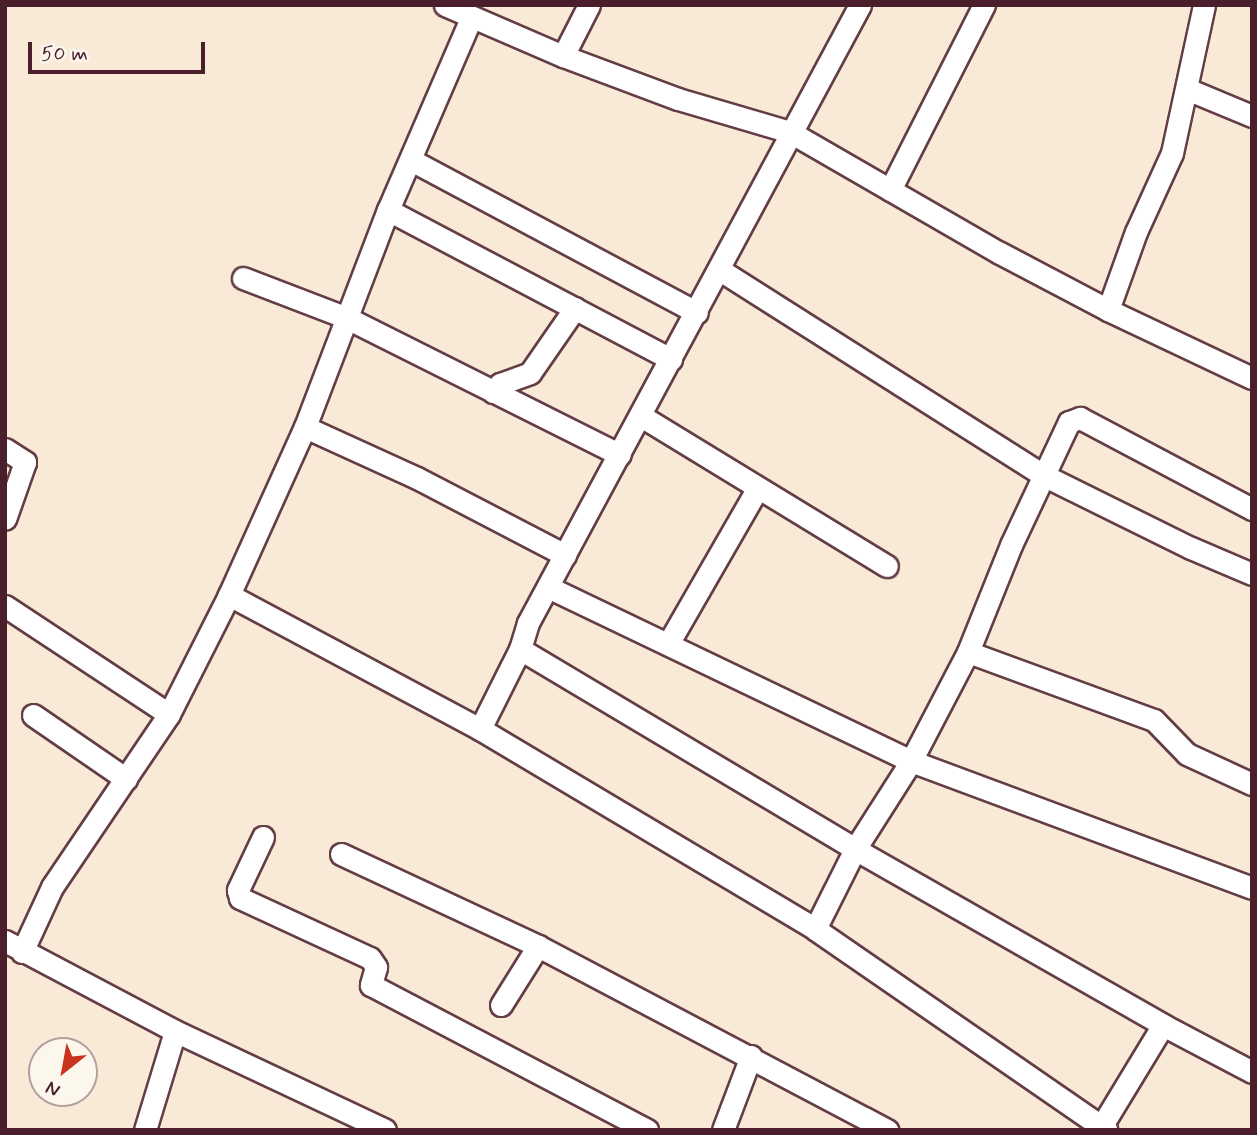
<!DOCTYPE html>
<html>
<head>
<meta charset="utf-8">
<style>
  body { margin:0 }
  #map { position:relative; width:1257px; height:1135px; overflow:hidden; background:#f8ead7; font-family:Mynerve,sans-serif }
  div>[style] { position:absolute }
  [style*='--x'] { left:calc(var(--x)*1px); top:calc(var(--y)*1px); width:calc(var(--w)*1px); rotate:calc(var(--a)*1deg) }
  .roads { filter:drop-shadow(2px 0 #643d45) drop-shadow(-2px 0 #643d45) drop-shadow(0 2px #643d45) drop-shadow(0 -2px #643d45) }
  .minor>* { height:21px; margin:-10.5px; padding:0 10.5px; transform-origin:10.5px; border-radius:10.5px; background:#fff }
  span { translate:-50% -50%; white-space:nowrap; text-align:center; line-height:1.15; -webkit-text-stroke:7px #fbf7ec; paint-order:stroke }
  .frame { position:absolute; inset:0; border:7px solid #4a1f2b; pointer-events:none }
  .north { position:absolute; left:28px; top:1037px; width:70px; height:70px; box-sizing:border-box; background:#fbf7ec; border:2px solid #b4a19f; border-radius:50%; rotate:211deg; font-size:19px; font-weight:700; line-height:28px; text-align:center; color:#4a1f2b }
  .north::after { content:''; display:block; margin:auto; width:24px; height:32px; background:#c8321e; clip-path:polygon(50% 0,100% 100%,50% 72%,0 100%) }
  .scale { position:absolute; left:28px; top:42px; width:177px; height:32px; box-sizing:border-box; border:4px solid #4a1f2b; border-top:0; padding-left:9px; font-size:21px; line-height:24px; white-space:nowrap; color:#4a1f2b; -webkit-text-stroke:5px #fbf7ec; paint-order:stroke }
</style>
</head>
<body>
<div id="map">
  <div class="roads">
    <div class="minor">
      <i style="--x:445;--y:5;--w:129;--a:23.4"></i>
      <i style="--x:563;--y:56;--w:123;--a:20.5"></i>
      <i style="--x:678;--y:99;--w:117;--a:16.4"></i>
      <i style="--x:790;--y:132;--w:242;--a:30"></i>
      <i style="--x:1000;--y:253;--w:122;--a:27.8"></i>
      <i style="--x:1108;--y:310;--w:159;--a:25.3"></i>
      <i style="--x:860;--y:5;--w:702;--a:118.25"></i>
      <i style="--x:528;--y:623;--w:27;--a:107"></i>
      <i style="--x:520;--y:649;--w:390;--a:30.8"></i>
      <i style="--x:855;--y:849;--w:355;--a:29.7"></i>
      <i style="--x:1163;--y:1025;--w:101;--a:27.8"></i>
      <i style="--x:563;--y:56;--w:57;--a:-63"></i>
      <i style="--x:1187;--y:89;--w:70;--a:22.6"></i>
      <i style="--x:411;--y:160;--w:324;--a:28.1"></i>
      <i style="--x:890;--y:190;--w:208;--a:-63.1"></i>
      <i style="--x:388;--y:210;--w:320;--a:27.8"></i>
      <i style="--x:720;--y:270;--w:383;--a:32.4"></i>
      <i style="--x:1043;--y:475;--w:165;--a:26.3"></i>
      <i style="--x:1191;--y:548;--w:66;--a:23.1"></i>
      <i style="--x:243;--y:278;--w:111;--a:21"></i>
      <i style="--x:347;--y:318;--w:305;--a:26.6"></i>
      <i style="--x:1108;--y:310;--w:83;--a:-70.3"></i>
      <i style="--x:1136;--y:232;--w:87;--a:-65.5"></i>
      <i style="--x:1172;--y:153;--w:151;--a:-77.8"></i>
      <i style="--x:493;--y:392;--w:11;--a:-49"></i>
      <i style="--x:500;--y:384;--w:32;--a:-20"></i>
      <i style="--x:530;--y:373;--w:79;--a:-55.3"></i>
      <i style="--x:641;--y:416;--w:288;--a:31.4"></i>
      <i style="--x:305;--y:427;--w:123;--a:24.5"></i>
      <i style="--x:417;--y:478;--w:167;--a:27.5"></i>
      <i style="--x:5;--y:449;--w:24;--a:33"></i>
      <i style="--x:25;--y:462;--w:60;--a:109.3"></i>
      <i style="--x:548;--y:587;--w:403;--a:25.6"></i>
      <i style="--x:911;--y:761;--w:364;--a:20.4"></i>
      <i style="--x:229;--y:595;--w:285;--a:28.1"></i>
      <i style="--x:480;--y:729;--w:390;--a:30.8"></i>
      <i style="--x:815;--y:929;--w:354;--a:34.6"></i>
      <i style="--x:5;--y:606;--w:196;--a:33.4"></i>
      <i style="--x:668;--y:644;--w:179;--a:-60.1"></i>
      <i style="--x:968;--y:652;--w:198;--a:20.1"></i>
      <i style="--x:1154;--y:720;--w:47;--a:45.9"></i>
      <i style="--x:1187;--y:754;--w:72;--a:24.8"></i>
      <i style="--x:33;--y:715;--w:113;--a:34.5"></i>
      <i style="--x:480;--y:729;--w:89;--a:-63.4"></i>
      <i style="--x:263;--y:837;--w:59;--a:115.3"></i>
      <i style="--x:238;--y:890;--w:8;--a:76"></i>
      <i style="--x:240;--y:898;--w:143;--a:24.8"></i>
      <i style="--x:370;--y:958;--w:11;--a:56"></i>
      <i style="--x:376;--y:967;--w:19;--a:106"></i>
      <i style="--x:371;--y:985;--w:312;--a:27.7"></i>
      <i style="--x:341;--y:854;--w:217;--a:25"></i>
      <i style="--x:538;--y:946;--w:395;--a:27.8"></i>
      <i style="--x:815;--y:929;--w:89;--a:-63.4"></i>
      <i style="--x:855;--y:849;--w:104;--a:-57.5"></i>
      <i style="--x:911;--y:761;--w:123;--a:-62.4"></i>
      <i style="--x:968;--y:652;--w:115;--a:-68.1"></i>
      <i style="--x:1011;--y:545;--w:136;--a:-64.8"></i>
      <i style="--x:1069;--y:422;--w:12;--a:-20"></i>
      <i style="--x:1080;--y:418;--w:195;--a:27.9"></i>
      <i style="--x:5;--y:941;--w:192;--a:27.9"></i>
      <i style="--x:175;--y:1031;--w:232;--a:25.2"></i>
      <i style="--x:22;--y:952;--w:72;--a:-65.2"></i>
      <i style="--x:52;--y:887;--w:209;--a:-55.9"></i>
      <i style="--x:169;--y:714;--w:133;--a:-63.2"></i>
      <i style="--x:229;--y:595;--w:184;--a:-65.7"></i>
      <i style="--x:305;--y:427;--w:232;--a:-69.1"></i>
      <i style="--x:388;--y:210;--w:209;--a:-66.6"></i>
      <i style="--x:501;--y:1005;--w:70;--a:-57.9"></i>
      <i style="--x:1101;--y:1127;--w:119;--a:-58.7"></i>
      <i style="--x:145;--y:1130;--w:103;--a:-73.1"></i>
      <i style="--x:723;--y:1130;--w:79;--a:-69.3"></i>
    </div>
  </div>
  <div class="frame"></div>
  <div class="north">N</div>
  <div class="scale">50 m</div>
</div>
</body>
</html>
